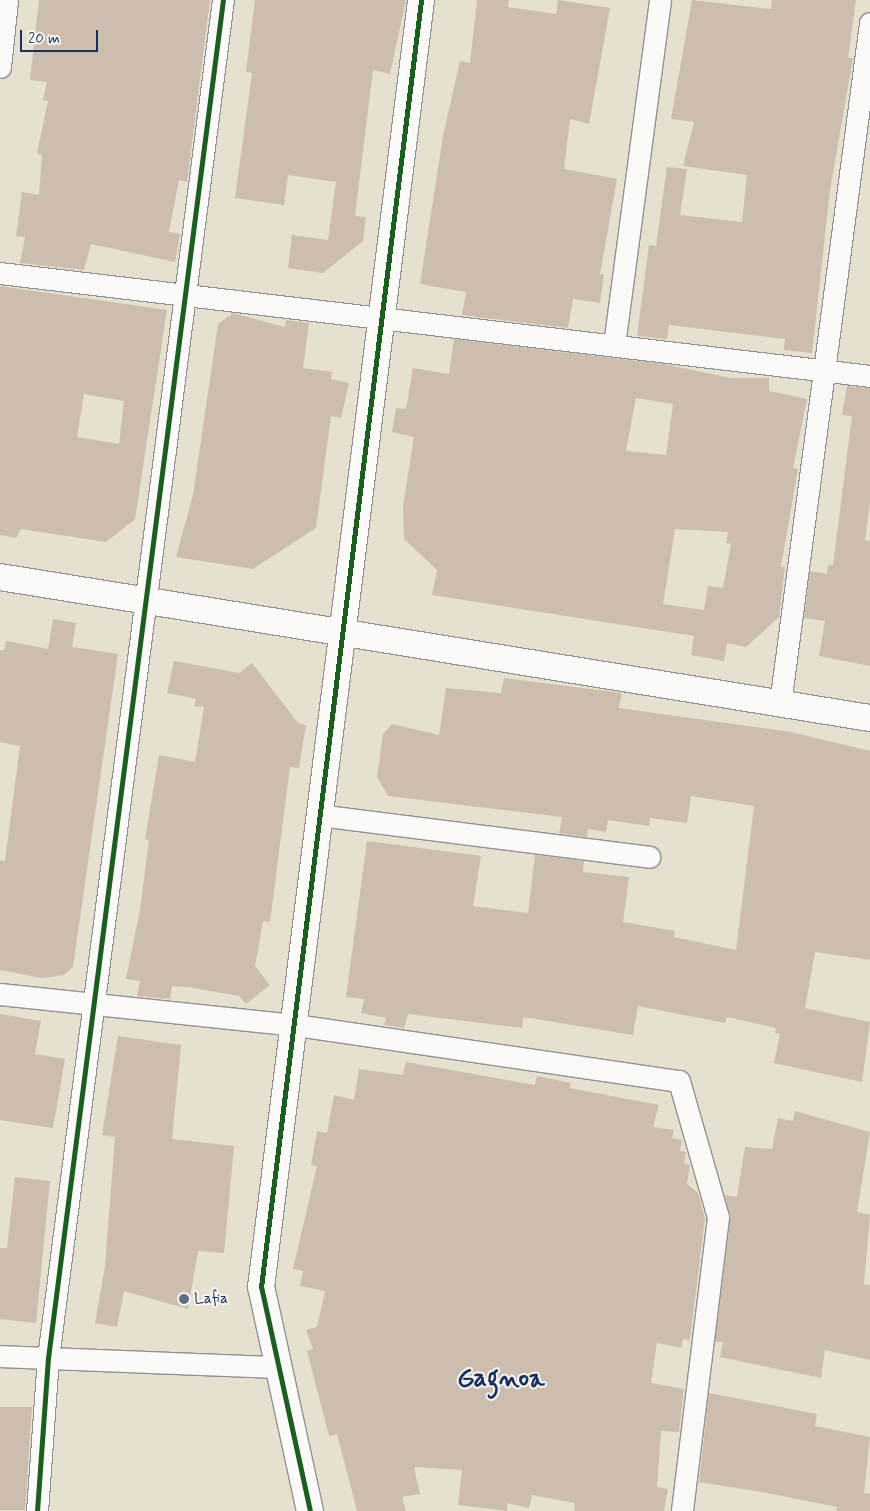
<!DOCTYPE html>
<html>
<head>
<meta charset="utf-8">
<style>
  body { margin:0 }
  #map { position:relative; width:870px; height:1511px; overflow:hidden; background:#e6e0d1; font-family:Mynerve,sans-serif }
  div>[style] { position:absolute }
  [style*='--x'] { left:calc(var(--x)*1px); top:calc(var(--y)*1px); width:calc(var(--w)*1px); rotate:calc(var(--a)*1deg) }
  .building>* { inset:0; background:#ccbdae }
  .roads { filter:drop-shadow(1px 0 #919191) drop-shadow(-1px 0 #919191) drop-shadow(0 1px #919191) drop-shadow(0 -1px #919191) }
  .minor>* { height:21px; margin:-10.5px; padding:0 10.5px; transform-origin:10.5px; border-radius:10.5px; background:#fbfaf8 }
  .tertiary>* { height:26px; margin:-13px; padding:0 13px; transform-origin:13px; border-radius:13px; background:#fbfaf8 }
  .cycleway>* { height:5px; margin:-2.5px; padding:0 2.5px; transform-origin:2.5px; border-radius:2.5px; background:#1b5e20 }
  .dots>* { width:14px; height:14px; translate:-50% -50%; box-sizing:border-box; border:2px solid #f6f6f2; border-radius:50% }
  span { translate:-50% -50%; white-space:nowrap; text-align:center; line-height:1.15; -webkit-text-stroke:4px #f6f6f2; paint-order:stroke }
  .poi-label { font-size:16px; color:#1b2f5e }
  .left { translate:0 -50%; text-align:left }
  .town-label { font-size:26px; color:#1b2f5e; font-weight:700 }
  .scale { position:absolute; left:20px; top:30px; width:78px; height:22px; box-sizing:border-box; border:2px solid #1b2f5e; border-top:0; padding-left:6px; font-size:15px; line-height:18px; white-space:nowrap; color:#1b2f5e; -webkit-text-stroke:4px #f6f6f2; paint-order:stroke }
</style>
</head>
<body>
<div id="map">
  <div class="building">
    <i style="clip-path:polygon(39px 0,210px 0,187px 182px,179px 180px,169px 232px,180px 234px,175px 262px,91px 244px,84px 270px,20px 263px,25px 237px,16px 236px,22px 192px,39px 195px,42px 155px,37px 153px,48px 101px,43px 100px,47px 82px,30px 80px)"></i>
    <i style="clip-path:polygon(255px 0,406px 0,390px 74px,373px 70px,355px 216px,366px 217px,363px 241px,323px 273px,288px 268px,292px 235px,328px 240px,336px 182px,288px 175px,284px 205px,235px 198px,252px 73px,246px 72px)"></i>
    <i style="clip-path:polygon(477px 0,509px 0,508px 7px,556px 14px,558px 0,610px 8px,589px 124px,570px 119px,564px 169px,617px 179px,600px 274px,604px 274px,600px 303px,573px 299px,568px 328px,462px 315px,466px 292px,420px 284px,443px 136px,460px 61px,470px 63px)"></i>
    <i style="clip-path:polygon(692px 0,771px 9px,772px 0,856px 0,848px 58px,853px 58px,830px 190px,812px 353px,784px 350px,785px 339px,669px 325px,667px 339px,637px 336px,649px 245px,656px 246px,667px 167px,687px 169px,680px 215px,742px 222px,747px 175px,683px 166px,694px 122px,671px 119px)"></i>
    <i style="clip-path:polygon(evenodd,0 286px,167px 310px,135px 519px,106px 542px,21px 529px,16px 538px,0 535px,0 286px,84px 394px,124px 401px,119px 444px,77px 437px,84px 394px)"></i>
    <i style="clip-path:polygon(233px 313px,285px 327px,286px 320px,309px 323px,303px 368px,332px 372px,331px 379px,349px 383px,341px 418px,331px 416px,316px 528px,253px 569px,176px 557px,193px 495px,218px 324px)"></i>
    <i style="clip-path:polygon(evenodd,454px 339px,664px 364px,731px 378px,769px 378px,769px 391px,807px 399px,793px 468px,798px 469px,781px 567px,785px 567px,779px 617px,746px 647px,727px 643px,724px 661px,691px 655px,694px 636px,432px 595px,437px 570px,404px 539px,403px 506px,414px 437px,392px 432px,396px 408px,406px 409px,413px 368px,449px 374px,454px 339px,636px 398px,673px 404px,666px 455px,626px 451px,636px 398px,454px 339px,675px 529px,728px 532px,726px 543px,731px 544px,723px 588px,708px 586px,704px 610px,663px 604px,675px 529px)"></i>
    <i style="clip-path:polygon(847px 386px,870px 388px,870px 502px,865px 540px,870px 541px,870px 666px,819px 656px,825px 621px,804px 618px,810px 571px,827px 574px,828px 565px,833px 565px,852px 416px,842px 415px)"></i>
    <i style="clip-path:polygon(53px 619px,76px 623px,72px 647px,118px 654px,73px 967px,64px 975px,42px 978px,0 970px,0 860px,5px 861px,20px 746px,0 742px,0 650px,4px 650px,6px 641px,48px 649px)"></i>
    <i style="clip-path:polygon(174px 661px,239px 673px,252px 663px,298px 723px,306px 725px,299px 768px,290px 767px,270px 922px,263px 921px,255px 966px,270px 985px,246px 1004px,239px 996px,188px 987px,172px 986px,170px 999px,137px 996px,140px 981px,126px 979px,140px 910px,149px 840px,145px 839px,159px 755px,195px 762px,204px 707px,194px 706px,196px 699px,167px 693px)"></i>
    <i style="clip-path:polygon(504px 678px,622px 693px,619px 708px,791px 732px,870px 751px,870px 960px,815px 952px,805px 1008px,870px 1022px,862px 1082px,774px 1063px,780px 1034px,775px 1033px,776px 1028px,727px 1017px,725px 1023px,638px 1006px,633px 1035px,523px 1017px,522px 1028px,408px 1014px,404px 1028px,384px 1025px,386px 1018px,361px 1013px,364px 999px,346px 997px,367px 841px,481px 856px,473px 906px,528px 913px,535px 855px,584px 861px,583px 872px,629px 877px,623px 922px,675px 931px,674px 937px,736px 950px,754px 806px,691px 796px,687px 823px,650px 818px,649px 826px,608px 820px,606px 832px,588px 829px,587px 837px,559px 833px,562px 817px,388px 796px,377px 777px,383px 734px,392px 724px,439px 735px,446px 688px,501px 693px)"></i>
    <i style="clip-path:polygon(0 1014px,41px 1021px,35px 1054px,65px 1059px,53px 1128px,0 1120px)"></i>
    <i style="clip-path:polygon(118px 1036px,181px 1045px,172px 1139px,234px 1146px,224px 1253px,198px 1251px,188px 1309px,124px 1291px,117px 1327px,95px 1323px,105px 1266px,115px 1137px,102px 1135px)"></i>
    <i style="clip-path:polygon(406px 1062px,535px 1085px,537px 1076px,571px 1083px,570px 1088px,659px 1105px,653px 1127px,674px 1130px,672px 1138px,682px 1140px,680px 1151px,686px 1152px,684px 1163px,690px 1165px,687px 1184px,698px 1193px,705px 1218px,690px 1340px,683px 1339px,681px 1348px,657px 1343px,651px 1383px,684px 1389px,679px 1432px,661px 1431px,657px 1487px,668px 1489px,664px 1511px,574px 1511px,575px 1503px,532px 1495px,529px 1508px,507px 1503px,507px 1511px,458px 1505px,462px 1470px,414px 1467px,420px 1494px,402px 1497px,406px 1511px,357px 1511px,337px 1434px,329px 1436px,307px 1351px,313px 1349px,306px 1330px,317px 1327px,325px 1291px,300px 1286px,303px 1271px,293px 1269px,317px 1166px,311px 1165px,317px 1131px,327px 1133px,334px 1095px,354px 1100px,359px 1069px,403px 1075px)"></i>
    <i style="clip-path:polygon(795px 1111px,870px 1132px,857px 1212px,870px 1215px,864px 1284px,870px 1285px,870px 1360px,825px 1350px,821px 1378px,720px 1357px,723px 1342px,715px 1342px,730px 1219px,725px 1195px,737px 1197px,745px 1147px,772px 1149px,778px 1118px,793px 1121px)"></i>
    <i style="clip-path:polygon(15px 1177px,50px 1181px,36px 1323px,0 1319px,0 1248px,7px 1248px)"></i>
    <i style="clip-path:polygon(709px 1393px,817px 1414px,815px 1426px,870px 1437px,864px 1493px,870px 1494px,870px 1511px,836px 1511px,837px 1507px,762px 1492px,699px 1482px)"></i>
    <i style="clip-path:polygon(0 1407px,32px 1407px,25px 1510px,0 1510px)"></i>
  </div>
  <div class="roads">
    <div class="minor">
      <i style="--x:0;--y:67;--w:67;--a:-84"></i>
      <i style="--x:0;--y:273;--w:876;--a:6.75"></i>
      <i style="--x:614;--y:345;--w:348;--a:-82.4"></i>
      <i style="--x:780;--y:704;--w:687;--a:-82.47"></i>
      <i style="--x:318;--y:815;--w:334;--a:7.2"></i>
      <i style="--x:0;--y:994;--w:297;--a:6"></i>
      <i style="--x:295;--y:1025;--w:388;--a:8.3"></i>
      <i style="--x:679;--y:1081;--w:141;--a:74"></i>
      <i style="--x:718;--y:1217;--w:296;--a:97"></i>
      <i style="--x:0;--y:1356;--w:279;--a:2.3"></i>
      <i style="--x:37;--y:1511;--w:153;--a:-85.9"></i>
      <i style="--x:48;--y:1358;--w:1369;--a:-82.66"></i>
    </div>
    <div class="tertiary">
      <i style="--x:0;--y:577;--w:881;--a:9.21"></i>
      <i style="--x:310;--y:1511;--w:229;--a:-102.3"></i>
      <i style="--x:261;--y:1287;--w:1297;--a:-82.91"></i>
    </div>
  </div>
  <div class="cycleway">
    <i style="--x:37;--y:1511;--w:153;--a:-85.9"></i>
    <i style="--x:48;--y:1358;--w:1369;--a:-82.66"></i>
    <i style="--x:310;--y:1511;--w:229;--a:-102.3"></i>
    <i style="--x:261;--y:1287;--w:1297;--a:-82.91"></i>
  </div>
  <div class="dots">
    <i style="left:184px;top:1299px;background:#626d86"></i>
  </div>
  <div class="poi-label">
    <span class="left" style="left:194px;top:1299px">Lafia</span>
  </div>
  <div class="town-label">
    <span style="left:501px;top:1380px">Gagnoa</span>
  </div>
  <div class="scale">20 m</div>
</div>
</body>
</html>
